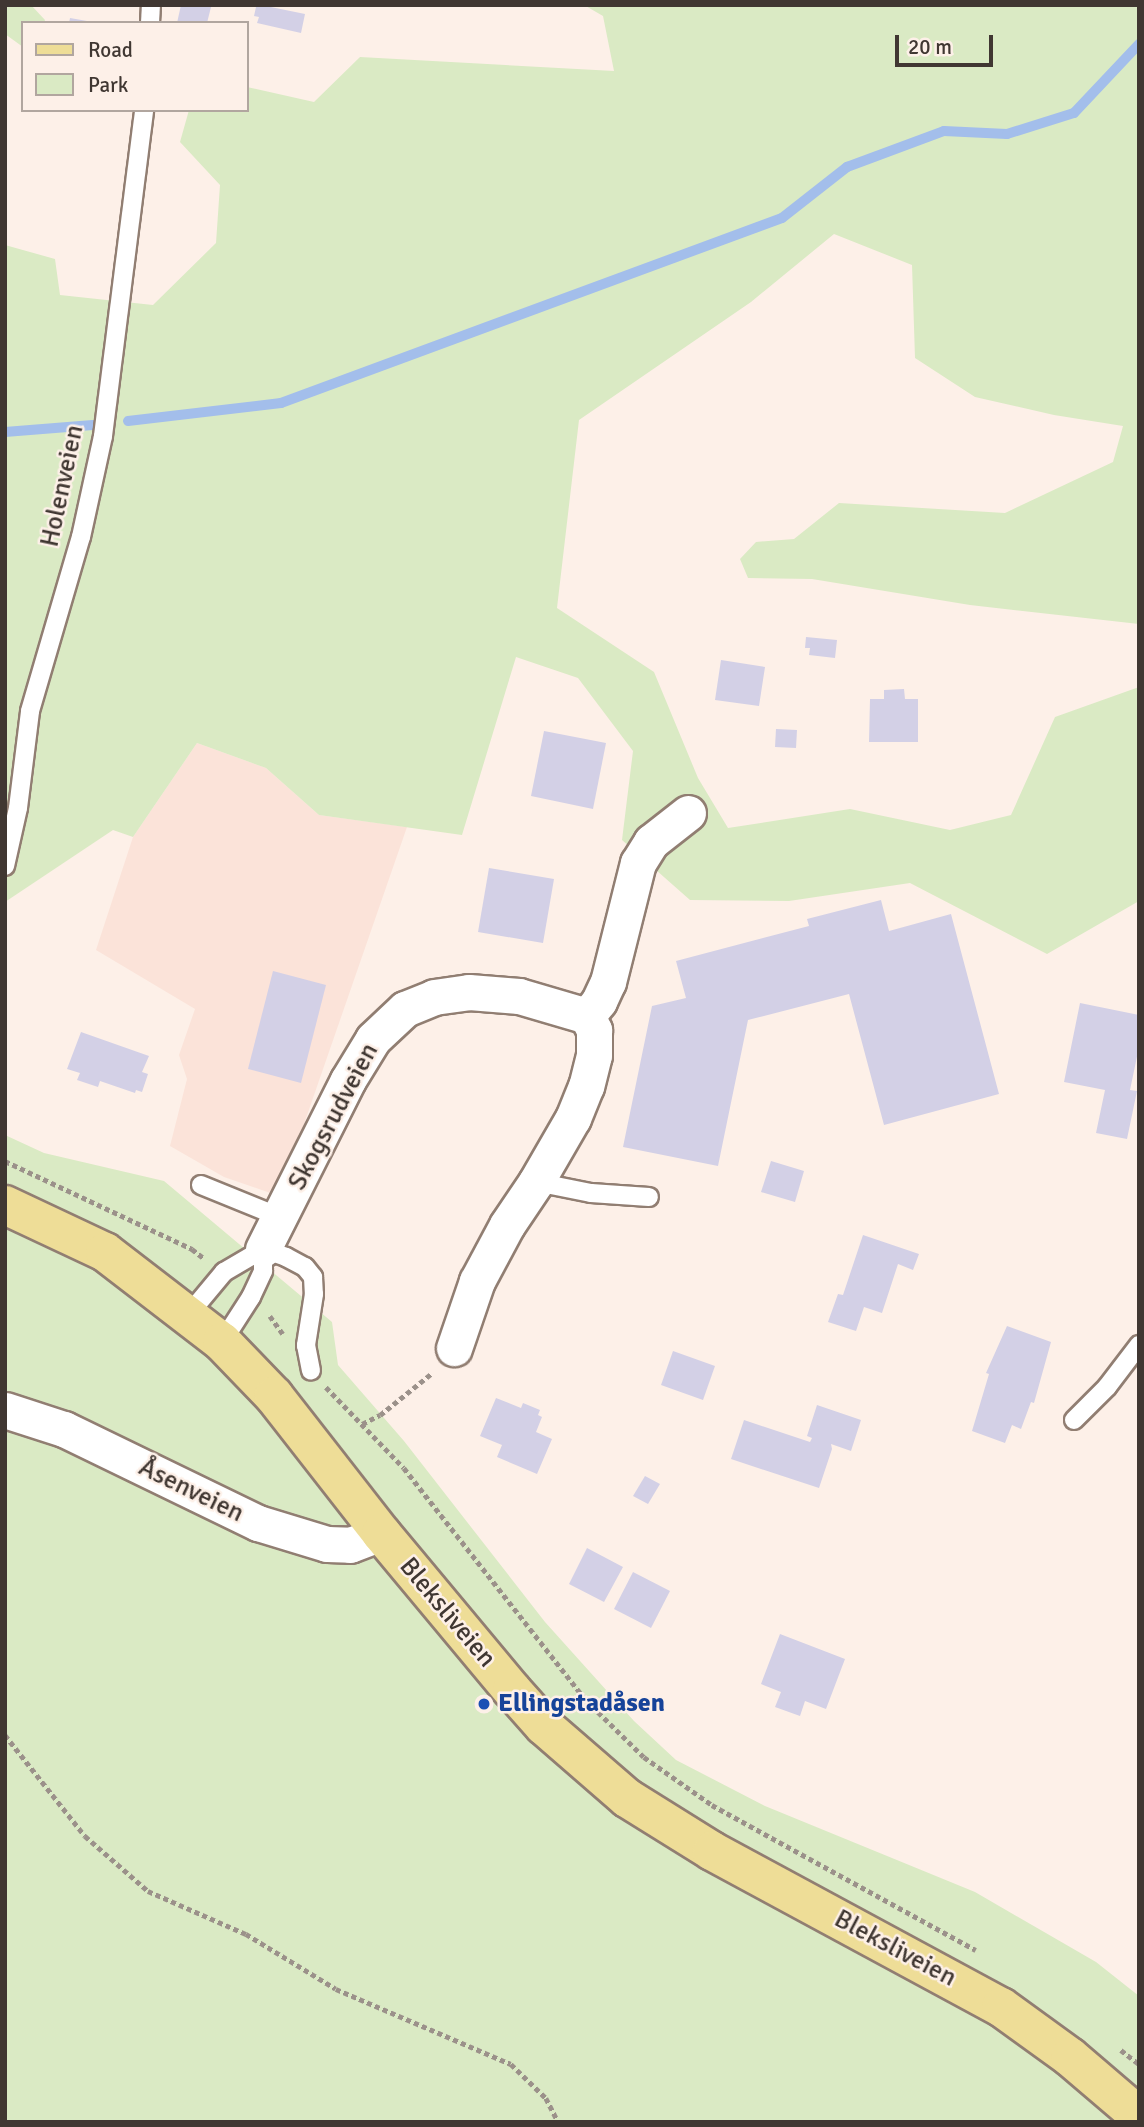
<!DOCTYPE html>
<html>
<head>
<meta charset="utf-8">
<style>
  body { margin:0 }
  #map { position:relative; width:1144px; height:2127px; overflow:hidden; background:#fdf0e8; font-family:Signika,sans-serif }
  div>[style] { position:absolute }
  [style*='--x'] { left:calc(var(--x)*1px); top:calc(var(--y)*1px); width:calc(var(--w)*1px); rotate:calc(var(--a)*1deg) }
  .industrial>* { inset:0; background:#fbe3d9 }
  .green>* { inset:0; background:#daeac4 }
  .stream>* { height:10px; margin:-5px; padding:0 5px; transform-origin:5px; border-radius:5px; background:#a3beeb }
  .building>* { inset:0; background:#d3d0e6 }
  .path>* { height:4.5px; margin-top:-2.25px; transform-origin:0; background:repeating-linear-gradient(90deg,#9b918a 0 5px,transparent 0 8.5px) }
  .roads { filter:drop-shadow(2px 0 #917e72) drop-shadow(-2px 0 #917e72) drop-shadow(0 2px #917e72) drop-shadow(0 -2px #917e72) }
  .service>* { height:18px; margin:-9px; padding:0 9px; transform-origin:9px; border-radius:9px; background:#fff }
  .minor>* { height:35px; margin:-17.5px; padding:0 17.5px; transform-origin:17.5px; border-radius:17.5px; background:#fff }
  .primary>* { height:38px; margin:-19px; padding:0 19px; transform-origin:19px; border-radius:19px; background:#eedd97 }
  .dots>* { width:19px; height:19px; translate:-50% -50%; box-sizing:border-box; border:4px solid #fdf0e8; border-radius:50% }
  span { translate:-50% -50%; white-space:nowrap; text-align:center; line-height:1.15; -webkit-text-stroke:5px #fdf0e8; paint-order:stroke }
  .street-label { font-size:26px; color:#403732 }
  .transit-label { font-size:26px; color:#164399; font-weight:700 }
  .left { translate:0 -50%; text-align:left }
  .frame { position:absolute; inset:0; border:7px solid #403732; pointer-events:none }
  .legend { position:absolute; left:21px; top:21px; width:228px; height:91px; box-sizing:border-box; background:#fdf0e8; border:2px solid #b1a69f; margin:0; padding:9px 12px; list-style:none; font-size:21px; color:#403732 }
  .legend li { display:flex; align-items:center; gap:14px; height:35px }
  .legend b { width:35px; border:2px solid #b1a69f }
  .scale { position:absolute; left:895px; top:35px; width:98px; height:32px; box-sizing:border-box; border:4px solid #403732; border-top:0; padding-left:9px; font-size:21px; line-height:24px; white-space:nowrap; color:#403732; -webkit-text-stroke:5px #fdf0e8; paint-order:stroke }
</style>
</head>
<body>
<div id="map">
  <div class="industrial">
    <i style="clip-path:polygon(197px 743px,266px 768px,319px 815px,407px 827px,279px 1196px,224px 1177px,170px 1146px,187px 1079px,179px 1055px,195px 1009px,96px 950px,133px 837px)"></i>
  </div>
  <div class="green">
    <i style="clip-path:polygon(5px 5px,31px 5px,45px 20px,44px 23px,23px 23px,23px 47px,5px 34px)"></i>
    <i style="clip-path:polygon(584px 5px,1139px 5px,1139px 624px,970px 605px,812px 579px,748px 578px,740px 559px,756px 542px,794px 539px,839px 503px,1005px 513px,1113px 462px,1123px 426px,1054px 415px,975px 397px,915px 358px,912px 265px,834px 234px,751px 302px,579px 420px,557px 608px,654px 672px,698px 778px,728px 828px,850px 809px,950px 830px,1011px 815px,1055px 717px,1139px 687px,1139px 901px,1047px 954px,910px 883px,789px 901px,690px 900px,622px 840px,633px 751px,578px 678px,516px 657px,462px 835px,319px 815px,266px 768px,197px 743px,133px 837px,113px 830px,5px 902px,5px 245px,55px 259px,60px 295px,153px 305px,216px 243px,220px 185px,180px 142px,189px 110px,247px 110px,247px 87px,314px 102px,360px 57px,614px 71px,603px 16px)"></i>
    <i style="clip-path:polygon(5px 1135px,44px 1153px,164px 1181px,332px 1322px,338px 1365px,404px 1441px,545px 1622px,634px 1721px,676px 1760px,765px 1806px,975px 1892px,1096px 1962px,1139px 1996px,1139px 2122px,5px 2122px)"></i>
  </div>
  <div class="stream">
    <i style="--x:128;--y:421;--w:154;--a:-6.7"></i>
    <i style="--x:281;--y:403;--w:534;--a:-20.27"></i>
    <i style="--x:782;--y:218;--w:83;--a:-38.1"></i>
    <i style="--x:847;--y:167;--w:103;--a:-20.4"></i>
    <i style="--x:944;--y:131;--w:63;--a:2.7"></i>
    <i style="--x:1007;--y:134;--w:70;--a:-17.4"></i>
    <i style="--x:1074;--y:113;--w:95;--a:-46.7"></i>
    <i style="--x:5;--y:432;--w:88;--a:-4.5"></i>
  </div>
  <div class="building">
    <i style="clip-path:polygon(181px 5px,211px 7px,207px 23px,177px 23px)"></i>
    <i style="clip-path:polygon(261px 5px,305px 14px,301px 33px,257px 23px,259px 17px,254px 16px,256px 7px)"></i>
    <i style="clip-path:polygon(70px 18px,87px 21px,86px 23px,69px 23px)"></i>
    <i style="clip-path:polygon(806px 637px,837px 640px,835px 658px,809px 655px,810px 648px,805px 648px)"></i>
    <i style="clip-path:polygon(721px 660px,765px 667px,759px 706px,715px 700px)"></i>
    <i style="clip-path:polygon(904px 689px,905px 699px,918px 699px,918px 742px,869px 742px,870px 699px,884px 699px,884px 690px)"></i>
    <i style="clip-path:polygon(776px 729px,797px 730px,796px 748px,775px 747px)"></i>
    <i style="clip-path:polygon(544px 731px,606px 743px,593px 809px,531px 796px)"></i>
    <i style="clip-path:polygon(489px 868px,554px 879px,543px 943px,478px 932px)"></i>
    <i style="clip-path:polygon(881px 900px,889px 931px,951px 914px,999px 1094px,884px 1125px,849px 994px,748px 1020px,718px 1166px,623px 1147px,652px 1006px,686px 998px,676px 961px,809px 926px,807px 919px)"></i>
    <i style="clip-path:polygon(273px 971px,326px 985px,301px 1083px,248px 1069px)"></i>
    <i style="clip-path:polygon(1080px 1003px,1139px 1015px,1139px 1047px,1130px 1090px,1137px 1091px,1127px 1139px,1096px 1133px,1105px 1090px,1064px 1082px)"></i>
    <i style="clip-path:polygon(81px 1032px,149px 1056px,142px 1072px,148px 1074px,142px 1092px,136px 1090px,135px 1093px,100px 1081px,98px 1087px,77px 1080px,80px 1073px,67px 1069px)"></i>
    <i style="clip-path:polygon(771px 1161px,804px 1171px,795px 1202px,761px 1192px)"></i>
    <i style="clip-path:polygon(863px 1235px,919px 1254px,913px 1270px,898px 1264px,882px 1313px,864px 1307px,856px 1331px,828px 1322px,838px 1294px,843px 1295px)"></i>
    <i style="clip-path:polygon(1007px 1326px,1051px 1342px,1034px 1403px,1031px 1402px,1021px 1429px,1012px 1425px,1005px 1443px,972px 1431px,989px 1374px,986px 1373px)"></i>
    <i style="clip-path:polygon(673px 1351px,715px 1366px,703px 1400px,661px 1385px)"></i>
    <i style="clip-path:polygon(496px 1398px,521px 1408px,523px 1403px,540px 1410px,538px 1415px,542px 1417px,536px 1432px,552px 1439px,537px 1474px,497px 1457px,502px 1445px,480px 1436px)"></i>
    <i style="clip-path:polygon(817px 1405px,861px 1420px,851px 1451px,831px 1444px,832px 1449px,819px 1488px,731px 1459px,744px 1420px,810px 1442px,812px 1438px,807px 1436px)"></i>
    <i style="clip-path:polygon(645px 1476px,660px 1484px,648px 1504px,633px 1496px)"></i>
    <i style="clip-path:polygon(587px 1548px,623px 1567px,604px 1602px,569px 1584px)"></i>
    <i style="clip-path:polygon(633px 1572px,670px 1591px,651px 1628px,614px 1609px)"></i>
    <i style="clip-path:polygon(780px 1634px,845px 1659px,826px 1709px,805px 1701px,800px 1716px,775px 1707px,781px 1692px,761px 1684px)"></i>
  </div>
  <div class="path">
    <i style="--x:5;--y:1161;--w:207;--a:25.2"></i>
    <i style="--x:192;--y:1249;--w:16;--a:38"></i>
    <i style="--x:270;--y:1316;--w:22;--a:54"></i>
    <i style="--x:326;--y:1387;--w:112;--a:46.1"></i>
    <i style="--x:404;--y:1468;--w:295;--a:51.9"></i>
    <i style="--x:586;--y:1700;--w:81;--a:44.5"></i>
    <i style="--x:644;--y:1757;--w:83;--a:35.2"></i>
    <i style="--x:712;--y:1805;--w:301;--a:28.8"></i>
    <i style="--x:362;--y:1424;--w:20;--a:-27"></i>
    <i style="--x:380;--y:1415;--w:67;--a:-38.9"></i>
    <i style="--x:5;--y:1735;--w:129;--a:51.6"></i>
    <i style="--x:85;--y:1836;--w:84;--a:41.1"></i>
    <i style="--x:148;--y:1891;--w:107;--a:23.7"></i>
    <i style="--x:246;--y:1934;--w:105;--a:31.4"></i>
    <i style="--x:336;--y:1989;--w:190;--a:23.2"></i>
    <i style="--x:511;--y:2064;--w:49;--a:44.2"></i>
    <i style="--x:546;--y:2098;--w:27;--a:63"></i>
    <i style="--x:1121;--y:2050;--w:23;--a:38"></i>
  </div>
  <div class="roads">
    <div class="service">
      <i style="--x:150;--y:23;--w:18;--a:-87"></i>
      <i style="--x:5;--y:866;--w:59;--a:-77.4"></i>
      <i style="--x:18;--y:808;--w:98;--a:-82.9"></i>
      <i style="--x:30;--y:711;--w:181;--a:-73.7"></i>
      <i style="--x:81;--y:537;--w:103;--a:-77.7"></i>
      <i style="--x:103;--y:436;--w:329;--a:-82.8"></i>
      <i style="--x:536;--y:1182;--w:56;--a:11.3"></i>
      <i style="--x:591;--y:1193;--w:58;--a:3.9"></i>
      <i style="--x:201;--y:1185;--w:85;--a:22.1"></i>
      <i style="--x:263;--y:1249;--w:24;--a:19"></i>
      <i style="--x:286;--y:1257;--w:21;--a:28"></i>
      <i style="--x:305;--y:1267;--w:13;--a:51"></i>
      <i style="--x:313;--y:1277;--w:17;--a:87"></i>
      <i style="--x:314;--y:1294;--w:52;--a:98.9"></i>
      <i style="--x:306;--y:1345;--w:26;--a:79"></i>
      <i style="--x:189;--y:1314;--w:55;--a:-50.2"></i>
      <i style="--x:224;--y:1272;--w:45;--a:-30.5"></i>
      <i style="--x:222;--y:1342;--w:54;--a:-57.2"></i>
      <i style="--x:251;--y:1297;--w:29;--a:-65"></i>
      <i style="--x:263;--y:1271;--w:22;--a:-90"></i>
      <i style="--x:1074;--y:1420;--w:47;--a:-45"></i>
      <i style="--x:1107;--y:1387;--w:53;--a:-52.7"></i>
    </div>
    <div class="minor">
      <i style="--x:587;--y:1016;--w:19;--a:-51"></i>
      <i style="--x:599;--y:1001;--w:21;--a:-65"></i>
      <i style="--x:608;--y:982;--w:123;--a:-75.9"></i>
      <i style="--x:638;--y:863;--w:25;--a:-58"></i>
      <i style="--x:651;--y:842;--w:47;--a:-38.1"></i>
      <i style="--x:263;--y:1249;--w:189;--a:-63.3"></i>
      <i style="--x:348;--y:1080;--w:48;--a:-58.6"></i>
      <i style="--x:373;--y:1039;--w:44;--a:-43.2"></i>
      <i style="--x:405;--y:1009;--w:31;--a:-22"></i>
      <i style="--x:434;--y:997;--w:35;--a:-8"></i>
      <i style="--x:469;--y:992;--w:50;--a:4.6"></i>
      <i style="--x:519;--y:996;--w:71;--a:16.4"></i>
      <i style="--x:587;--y:1016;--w:16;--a:63"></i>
      <i style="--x:594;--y:1030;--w:25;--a:90"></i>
      <i style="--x:594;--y:1055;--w:32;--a:104"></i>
      <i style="--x:586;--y:1086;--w:35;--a:112"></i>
      <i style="--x:573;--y:1118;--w:74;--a:120"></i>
      <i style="--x:536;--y:1182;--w:52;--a:124"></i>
      <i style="--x:507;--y:1225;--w:64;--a:118.2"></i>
      <i style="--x:477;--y:1281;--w:71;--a:108.9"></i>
      <i style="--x:5;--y:1410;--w:62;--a:17.9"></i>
      <i style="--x:64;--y:1429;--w:216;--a:25.9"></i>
      <i style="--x:258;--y:1523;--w:72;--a:16.9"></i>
      <i style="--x:327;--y:1544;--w:23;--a:2"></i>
      <i style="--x:350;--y:1545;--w:33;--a:-21"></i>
    </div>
    <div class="primary">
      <i style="--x:5;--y:1205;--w:110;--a:25.2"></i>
      <i style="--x:105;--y:1252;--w:148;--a:37.6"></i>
      <i style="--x:222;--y:1342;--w:75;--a:46.1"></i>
      <i style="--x:274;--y:1396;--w:174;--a:52"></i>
      <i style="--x:381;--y:1533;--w:204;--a:50.2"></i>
      <i style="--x:512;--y:1690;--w:48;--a:48.4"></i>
      <i style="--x:544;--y:1726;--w:110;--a:40.9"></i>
      <i style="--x:627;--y:1798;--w:100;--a:31.9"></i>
      <i style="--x:712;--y:1851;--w:328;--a:28.4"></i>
      <i style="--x:1001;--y:2007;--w:85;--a:35.9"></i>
      <i style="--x:1070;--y:2057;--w:91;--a:40.5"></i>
    </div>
  </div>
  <div class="dots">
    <i style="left:484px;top:1704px;background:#1a4fb4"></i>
  </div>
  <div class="street-label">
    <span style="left:63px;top:486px;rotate:-78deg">Holenveien</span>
    <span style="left:334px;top:1117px;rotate:-62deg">Skogsrudveien</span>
    <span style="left:191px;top:1491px;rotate:26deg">Åsenveien</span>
    <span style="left:447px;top:1613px;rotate:50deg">Bleksliveien</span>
    <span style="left:895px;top:1949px;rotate:28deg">Bleksliveien</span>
  </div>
  <div class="transit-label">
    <span class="left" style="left:498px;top:1704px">Ellingstadåsen</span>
  </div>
  <div class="frame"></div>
  <ul class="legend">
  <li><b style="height:9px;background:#eedd97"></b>Road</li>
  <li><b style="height:19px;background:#daeac4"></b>Park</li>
  </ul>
  <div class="scale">20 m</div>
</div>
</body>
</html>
